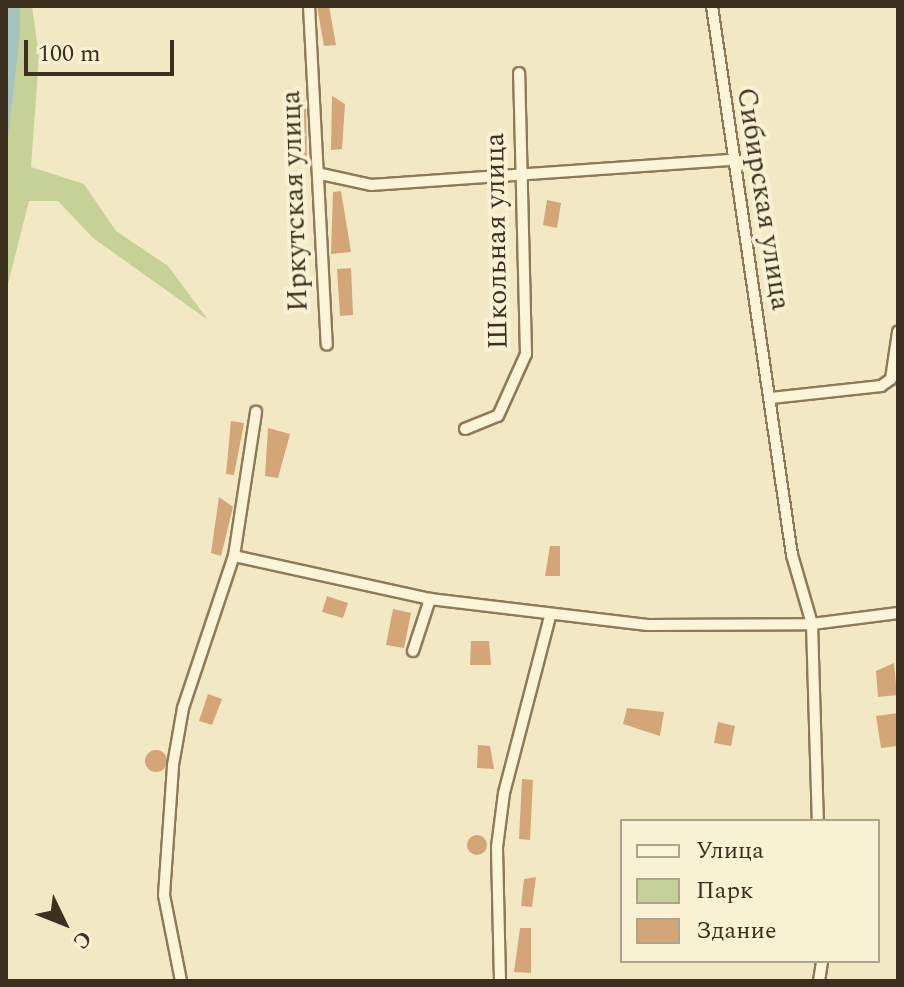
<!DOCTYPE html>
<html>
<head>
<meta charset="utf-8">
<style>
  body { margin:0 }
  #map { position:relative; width:904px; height:987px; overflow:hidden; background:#f2e8c4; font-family:Spectral,serif }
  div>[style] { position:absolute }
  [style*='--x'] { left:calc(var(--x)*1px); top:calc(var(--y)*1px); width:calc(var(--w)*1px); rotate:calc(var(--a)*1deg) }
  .green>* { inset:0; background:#c5d197 }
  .water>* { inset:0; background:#a6c4be }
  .building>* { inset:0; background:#d3a577 }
  .round { border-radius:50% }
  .roads { filter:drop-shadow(2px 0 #8e7a59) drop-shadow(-2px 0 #8e7a59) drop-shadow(0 2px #8e7a59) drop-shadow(0 -2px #8e7a59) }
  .minor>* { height:10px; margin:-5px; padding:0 5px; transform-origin:5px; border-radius:5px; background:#fbf4d8 }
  span { translate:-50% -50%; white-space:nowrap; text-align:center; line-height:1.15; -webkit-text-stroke:8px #f8f1d4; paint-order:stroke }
  .street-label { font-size:28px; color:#3d301e }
  .frame { position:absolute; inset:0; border:8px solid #3d301e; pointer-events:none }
  .legend { position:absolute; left:620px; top:819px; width:260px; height:144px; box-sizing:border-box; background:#f8f1d4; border:2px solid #ada48b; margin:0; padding:10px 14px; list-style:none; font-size:24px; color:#3d301e }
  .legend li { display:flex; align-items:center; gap:16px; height:40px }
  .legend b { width:40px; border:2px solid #ada48b }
  .north { position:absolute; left:24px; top:883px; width:80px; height:80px; -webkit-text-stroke:6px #f8f1d4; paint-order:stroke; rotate:133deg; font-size:22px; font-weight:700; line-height:32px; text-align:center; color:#3d301e }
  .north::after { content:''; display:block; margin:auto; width:28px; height:36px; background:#3d301e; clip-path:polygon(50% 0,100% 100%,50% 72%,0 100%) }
  .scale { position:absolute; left:24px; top:40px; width:150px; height:36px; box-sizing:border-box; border:4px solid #3d301e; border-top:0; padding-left:10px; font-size:24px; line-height:28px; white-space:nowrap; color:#3d301e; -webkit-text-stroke:6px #f8f1d4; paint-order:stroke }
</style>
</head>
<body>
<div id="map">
  <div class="green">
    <i style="clip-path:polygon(20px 6px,32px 6px,39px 57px,31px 167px,84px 184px,116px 231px,168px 266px,208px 320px,93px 238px,58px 201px,29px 201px,6px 292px,6px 154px)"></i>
  </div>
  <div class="water">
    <i style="clip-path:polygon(6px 6px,20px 6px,20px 34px,6px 154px)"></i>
  </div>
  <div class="building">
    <i style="clip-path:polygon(317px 6px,329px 6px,336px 45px,324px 46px)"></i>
    <i style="clip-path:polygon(332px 96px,345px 104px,342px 149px,331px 150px)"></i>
    <i style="clip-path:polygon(294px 99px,306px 101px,307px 163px,296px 163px)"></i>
    <i style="clip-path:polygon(341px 191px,351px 252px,331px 254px,333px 192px)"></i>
    <i style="clip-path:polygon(547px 200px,561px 203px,557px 228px,543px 225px)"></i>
    <i style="clip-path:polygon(351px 268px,353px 315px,340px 316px,337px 269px)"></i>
    <i style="clip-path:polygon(231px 421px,244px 423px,234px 475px,226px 474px)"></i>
    <i style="clip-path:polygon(268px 428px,290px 434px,278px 478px,265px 476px)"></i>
    <i style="clip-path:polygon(219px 497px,233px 507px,221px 556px,211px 553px)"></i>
    <i style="clip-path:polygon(550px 546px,560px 546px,560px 576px,545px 576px)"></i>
    <i style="clip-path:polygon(327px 596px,348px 603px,343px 618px,322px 612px)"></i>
    <i style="clip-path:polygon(393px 609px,411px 613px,404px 648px,386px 645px)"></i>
    <i style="clip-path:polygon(471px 641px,489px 641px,491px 665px,470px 665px)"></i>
    <i style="clip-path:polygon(894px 663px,897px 695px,878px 697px,876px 671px)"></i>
    <i style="clip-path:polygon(208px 694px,222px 699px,212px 725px,199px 721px)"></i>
    <i style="clip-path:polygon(627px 708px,664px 712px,660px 736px,623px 724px)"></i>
    <i style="clip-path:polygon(898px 713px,898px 746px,881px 748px,876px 716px)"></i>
    <i style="clip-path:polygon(718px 722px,735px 726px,731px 746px,714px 743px)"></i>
    <i style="clip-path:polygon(478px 745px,490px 746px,494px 769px,477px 768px)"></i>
    <i class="round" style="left:145px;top:750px;width:22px;height:22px"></i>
    <i style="clip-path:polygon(522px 779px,533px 780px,530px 840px,519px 839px)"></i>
    <i class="round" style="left:467px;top:835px;width:20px;height:20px"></i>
    <i style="clip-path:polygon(536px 877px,532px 907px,521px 906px,524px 879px)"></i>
    <i style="clip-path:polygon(520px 928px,531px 928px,531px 973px,514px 972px)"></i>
  </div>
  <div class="roads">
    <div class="minor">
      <i style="--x:309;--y:6;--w:339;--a:87"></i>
      <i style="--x:712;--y:6;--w:555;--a:81.71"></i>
      <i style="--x:792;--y:555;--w:72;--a:73.8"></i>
      <i style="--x:812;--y:624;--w:197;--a:88.3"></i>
      <i style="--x:321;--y:174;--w:51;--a:12.4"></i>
      <i style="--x:371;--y:185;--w:359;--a:-4"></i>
      <i style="--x:771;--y:398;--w:111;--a:-6.2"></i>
      <i style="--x:881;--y:386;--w:12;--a:-35"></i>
      <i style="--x:891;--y:379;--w:48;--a:-81.5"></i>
      <i style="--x:465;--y:429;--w:35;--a:-22"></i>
      <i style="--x:498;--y:416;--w:68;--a:-65.7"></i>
      <i style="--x:526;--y:354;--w:281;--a:-91.4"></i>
      <i style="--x:234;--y:556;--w:201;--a:12.4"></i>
      <i style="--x:430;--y:599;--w:219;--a:6.8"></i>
      <i style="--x:647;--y:625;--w:165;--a:-0.3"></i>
      <i style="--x:812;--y:624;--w:87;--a:-7.3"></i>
      <i style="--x:413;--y:651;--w:55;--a:-71.9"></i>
      <i style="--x:181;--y:981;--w:88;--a:-101.2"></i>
      <i style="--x:164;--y:895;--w:130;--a:-86"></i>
      <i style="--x:173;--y:765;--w:58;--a:-80"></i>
      <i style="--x:183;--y:708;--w:160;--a:-71.5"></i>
      <i style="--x:234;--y:556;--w:146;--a:-81.3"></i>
      <i style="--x:500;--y:981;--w:134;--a:-91.3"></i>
      <i style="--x:497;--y:847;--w:54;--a:-82.6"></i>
      <i style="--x:504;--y:793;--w:183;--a:-75.4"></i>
      <i style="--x:819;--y:981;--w:20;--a:-81"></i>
    </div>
  </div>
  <div class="street-label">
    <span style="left:763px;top:199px;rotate:81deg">Сибирская улица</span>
    <span style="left:295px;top:201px;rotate:-92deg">Иркутская улица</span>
    <span style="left:497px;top:241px;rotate:-91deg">Школьная улица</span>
  </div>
  <div class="frame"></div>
  <ul class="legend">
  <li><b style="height:10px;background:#fbf4d8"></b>Улица</li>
  <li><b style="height:22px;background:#c5d197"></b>Парк</li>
  <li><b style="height:22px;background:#d3a577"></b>Здание</li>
  </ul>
  <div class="north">С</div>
  <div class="scale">100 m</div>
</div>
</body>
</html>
